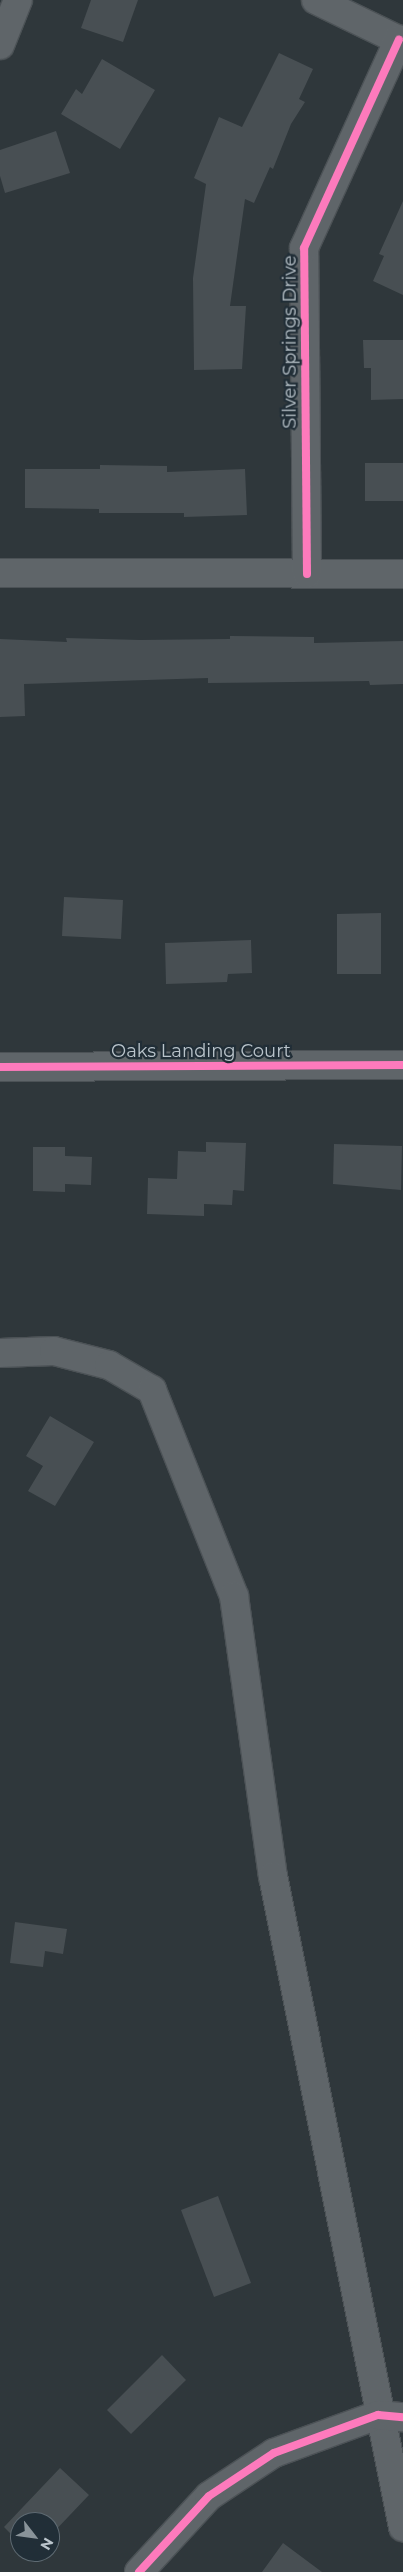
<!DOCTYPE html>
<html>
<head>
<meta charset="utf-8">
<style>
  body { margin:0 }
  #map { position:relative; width:403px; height:2572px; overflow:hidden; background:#2f373b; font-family:Montserrat,sans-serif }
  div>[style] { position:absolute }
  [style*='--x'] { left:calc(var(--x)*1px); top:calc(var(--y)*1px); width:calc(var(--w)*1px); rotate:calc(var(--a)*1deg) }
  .building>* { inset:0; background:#484f53 }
  .roads { filter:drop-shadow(1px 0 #4c5256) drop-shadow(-1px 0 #4c5256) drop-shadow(0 1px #4c5256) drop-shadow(0 -1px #4c5256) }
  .minor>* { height:28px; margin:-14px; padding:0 14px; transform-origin:14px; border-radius:14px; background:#5f6569 }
  .cycleway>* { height:8px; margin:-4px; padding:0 4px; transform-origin:4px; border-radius:4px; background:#fd7abc }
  span { translate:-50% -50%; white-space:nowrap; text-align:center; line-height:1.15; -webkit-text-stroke:4.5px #212e37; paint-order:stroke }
  .street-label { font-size:18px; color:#bac4cb }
  .north { position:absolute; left:10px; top:2512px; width:50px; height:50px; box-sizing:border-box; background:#212e37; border:1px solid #5e6a72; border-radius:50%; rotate:120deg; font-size:14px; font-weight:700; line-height:20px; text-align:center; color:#bac4cb }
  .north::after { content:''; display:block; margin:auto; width:18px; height:22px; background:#899399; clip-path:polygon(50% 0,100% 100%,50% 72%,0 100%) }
</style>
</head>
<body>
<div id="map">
  <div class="building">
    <i style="clip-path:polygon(91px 0,138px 0,123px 42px,81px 28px)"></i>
    <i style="clip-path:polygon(279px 53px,313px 69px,299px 99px,305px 102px,291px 124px,273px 169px,270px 167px,254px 203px,245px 199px,230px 306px,246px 306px,242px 369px,194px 370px,193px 278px,206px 184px,194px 178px,219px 117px,242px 127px)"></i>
    <i style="clip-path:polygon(102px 59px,155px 90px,120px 149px,61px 114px,76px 89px,82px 94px)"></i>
    <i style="clip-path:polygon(56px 131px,70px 173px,5px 193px,0 176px,0 150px)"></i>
    <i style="clip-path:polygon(403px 201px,403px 295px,373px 281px,384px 256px,379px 254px)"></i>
    <i style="clip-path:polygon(363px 340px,403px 340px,403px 399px,371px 400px,371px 368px,364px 368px)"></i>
    <i style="clip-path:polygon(365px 463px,403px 463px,403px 501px,365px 501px)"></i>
    <i style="clip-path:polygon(100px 465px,167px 466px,167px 472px,245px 469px,247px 515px,184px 517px,184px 513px,99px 513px,99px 509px,25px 508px,25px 469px,100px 469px)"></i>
    <i style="clip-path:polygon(230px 636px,314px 637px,314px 643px,403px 641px,403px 684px,370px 685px,369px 681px,208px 683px,208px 678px,24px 684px,25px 716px,0 717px,0 639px,67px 642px,66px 638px,140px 640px,230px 639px)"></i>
    <i style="clip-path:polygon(64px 897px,123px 900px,121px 939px,62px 936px)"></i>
    <i style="clip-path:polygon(381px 913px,381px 974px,337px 974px,337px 914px)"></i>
    <i style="clip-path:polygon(251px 940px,252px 973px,228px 974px,227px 982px,166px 984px,165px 943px)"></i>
    <i style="clip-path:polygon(206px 1142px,246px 1143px,244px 1191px,233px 1190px,232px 1205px,204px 1204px,204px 1216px,147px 1214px,148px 1178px,177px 1179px,178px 1151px,206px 1152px)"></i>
    <i style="clip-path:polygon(334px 1144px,402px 1146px,401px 1190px,333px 1184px)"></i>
    <i style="clip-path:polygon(33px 1147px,65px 1147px,65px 1156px,92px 1157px,91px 1185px,65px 1184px,65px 1192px,33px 1191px)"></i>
    <i style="clip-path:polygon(50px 1416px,94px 1442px,55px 1506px,28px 1491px,43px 1466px,26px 1456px)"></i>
    <i style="clip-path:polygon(15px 1922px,67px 1929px,63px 1954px,45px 1951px,43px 1967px,10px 1963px)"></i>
    <i style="clip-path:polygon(218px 2196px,251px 2283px,214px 2297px,181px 2210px)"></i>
    <i style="clip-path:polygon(162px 2355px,186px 2380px,131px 2434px,107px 2410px)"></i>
    <i style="clip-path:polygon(60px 2468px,89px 2495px,50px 2536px,50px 2522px,20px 2522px,20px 2543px,4px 2527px)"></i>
    <i style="clip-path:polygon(283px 2543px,322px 2572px,262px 2572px)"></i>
  </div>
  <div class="roads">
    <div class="minor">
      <i style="--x:316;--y:0;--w:97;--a:25.8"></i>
      <i style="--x:0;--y:45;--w:48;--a:-68.2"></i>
      <i style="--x:0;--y:573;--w:403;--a:0.1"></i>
      <i style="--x:307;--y:574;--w:326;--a:-90.5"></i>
      <i style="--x:304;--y:248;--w:229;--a:-65.5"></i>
      <i style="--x:0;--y:1067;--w:403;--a:-0.3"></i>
      <i style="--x:0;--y:1353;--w:54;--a:-2.1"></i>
      <i style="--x:54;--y:1351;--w:57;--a:14.3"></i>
      <i style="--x:109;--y:1365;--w:50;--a:30.2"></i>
      <i style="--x:152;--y:1390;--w:222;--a:68.3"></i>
      <i style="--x:234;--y:1596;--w:283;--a:82.1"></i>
      <i style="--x:273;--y:1876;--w:664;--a:78.71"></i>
      <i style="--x:139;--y:2572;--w:103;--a:-47.4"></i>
      <i style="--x:209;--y:2496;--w:78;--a:-33.5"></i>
      <i style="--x:274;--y:2453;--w:111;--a:-20.1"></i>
      <i style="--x:378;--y:2415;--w:25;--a:5"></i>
    </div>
  </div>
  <div class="cycleway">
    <i style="--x:307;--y:574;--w:326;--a:-90.5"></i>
    <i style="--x:304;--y:248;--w:229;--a:-65.5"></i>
    <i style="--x:0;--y:1067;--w:403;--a:-0.3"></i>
    <i style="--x:139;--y:2572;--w:103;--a:-47.4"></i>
    <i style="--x:209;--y:2496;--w:78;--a:-33.5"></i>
    <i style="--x:274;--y:2453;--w:111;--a:-20.1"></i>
    <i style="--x:378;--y:2415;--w:25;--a:5"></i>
  </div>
  <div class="street-label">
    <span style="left:290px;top:342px;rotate:-90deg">Silver Springs Drive</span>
    <span style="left:201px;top:1051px">Oaks Landing Court</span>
  </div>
  <div class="north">N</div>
</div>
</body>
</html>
